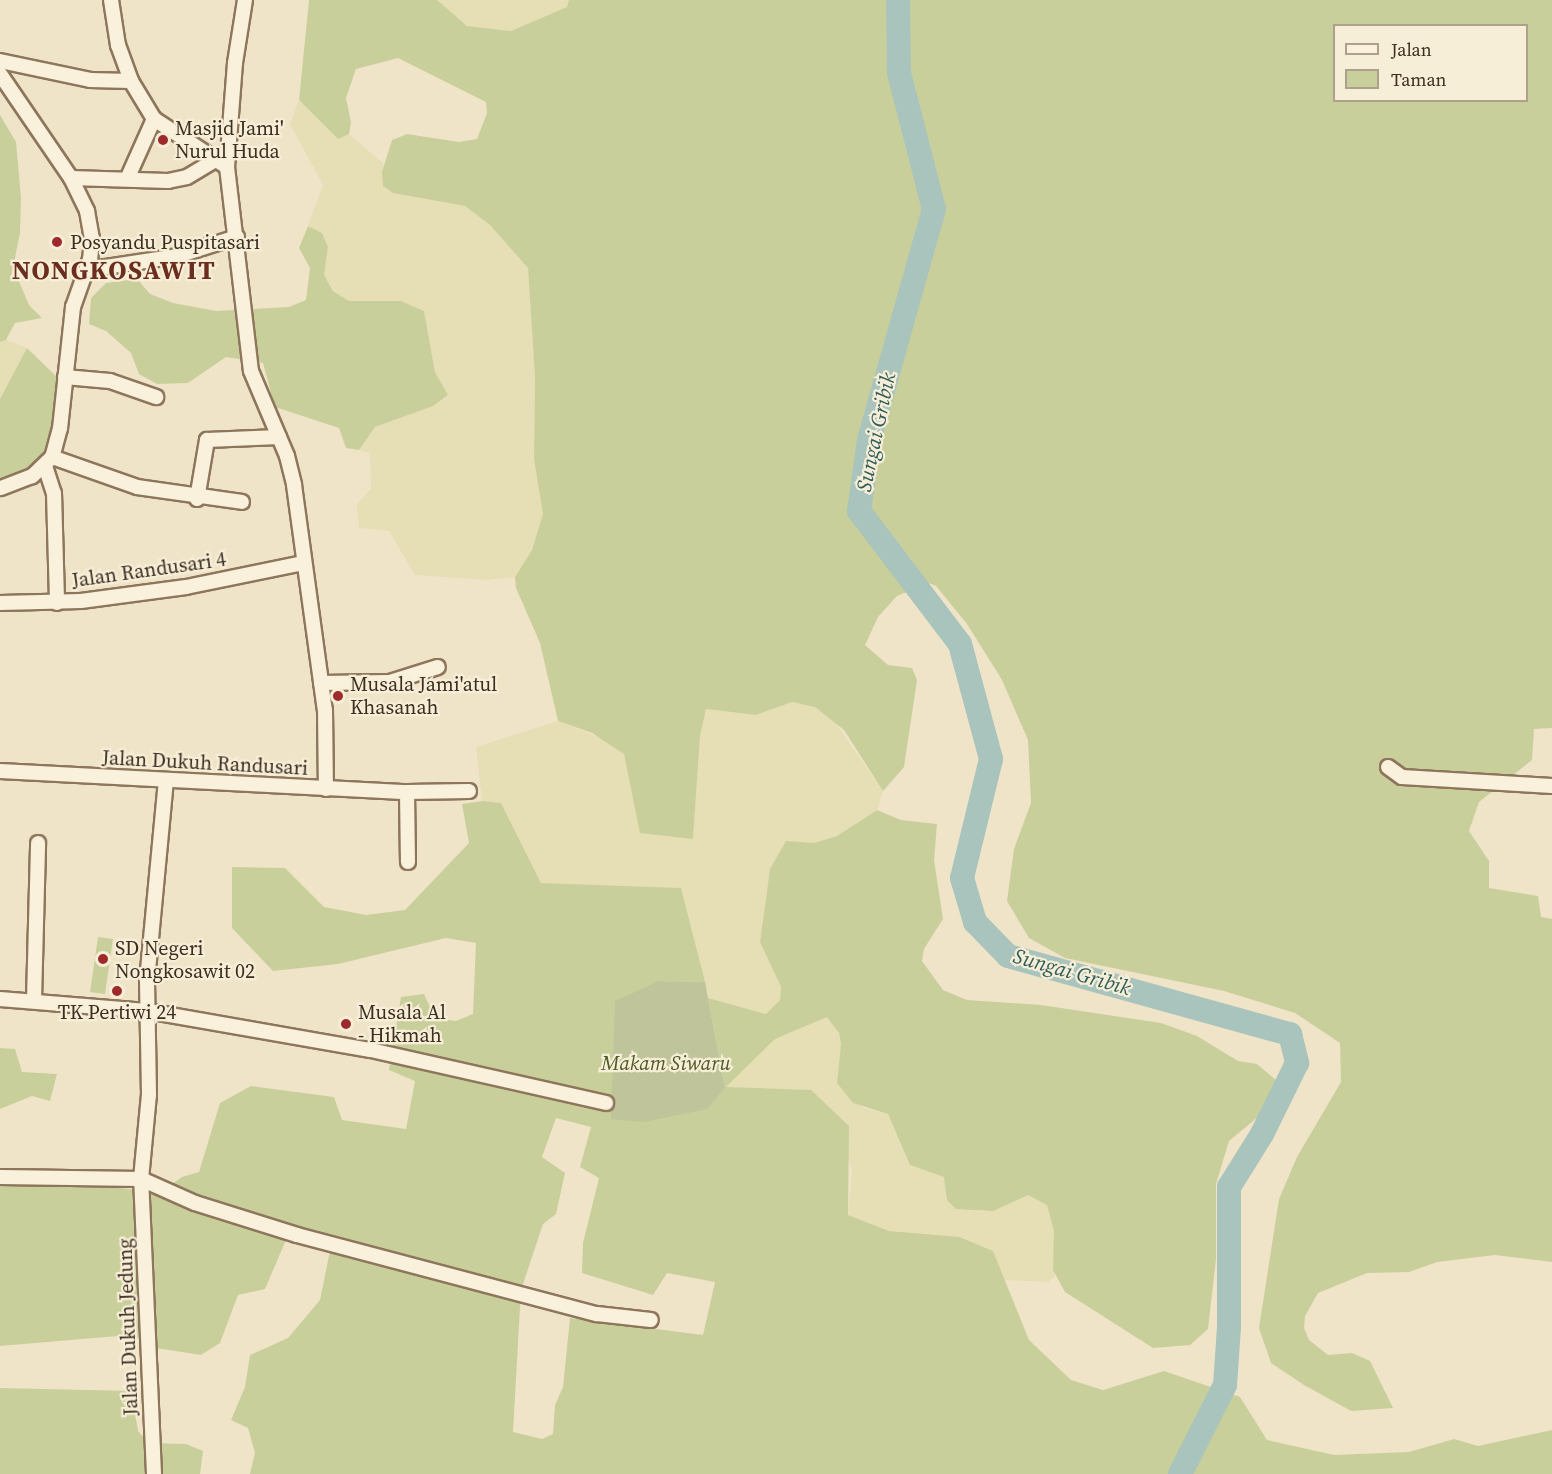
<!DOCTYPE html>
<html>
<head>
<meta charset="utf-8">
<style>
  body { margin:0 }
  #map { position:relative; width:1552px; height:1474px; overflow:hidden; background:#f0e4c8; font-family:"Source Serif 4",serif }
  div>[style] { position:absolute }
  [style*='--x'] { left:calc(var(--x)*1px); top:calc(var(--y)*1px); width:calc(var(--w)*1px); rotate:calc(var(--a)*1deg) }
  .farmland>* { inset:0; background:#e6deb5 }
  .green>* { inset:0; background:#c9cf9b }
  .cemetery>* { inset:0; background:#bfc49a }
  .river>* { height:24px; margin:-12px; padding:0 12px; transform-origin:12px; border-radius:12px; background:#a9c4bc }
  .roads { filter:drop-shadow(2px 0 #8d765c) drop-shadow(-2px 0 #8d765c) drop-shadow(0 2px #8d765c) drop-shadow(0 -2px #8d765c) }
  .minor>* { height:14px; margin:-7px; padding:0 7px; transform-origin:7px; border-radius:7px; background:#faf1dc }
  .dots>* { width:16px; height:16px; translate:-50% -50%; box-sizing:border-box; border:3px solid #f7eed8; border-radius:50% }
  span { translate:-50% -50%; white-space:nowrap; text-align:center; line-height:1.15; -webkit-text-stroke:4.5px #f7eed8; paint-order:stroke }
  .poi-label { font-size:20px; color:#3d2e20 }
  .left { translate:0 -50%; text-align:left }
  .street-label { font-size:20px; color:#3d2e20 }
  .park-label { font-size:20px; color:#4d5a26; font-style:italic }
  .water-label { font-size:21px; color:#2f5d5a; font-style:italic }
  .district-label { font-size:26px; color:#6b2e1e; font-weight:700; letter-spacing:1.5px }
  .legend { position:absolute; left:1333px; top:24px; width:195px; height:78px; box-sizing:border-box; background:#f7eed8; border:2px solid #ada18e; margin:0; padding:8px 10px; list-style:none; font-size:18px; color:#3d2e20 }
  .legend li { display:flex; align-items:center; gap:12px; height:30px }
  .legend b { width:30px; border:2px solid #ada18e }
</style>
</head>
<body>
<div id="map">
  <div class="farmland">
    <i style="clip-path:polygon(437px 0,569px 0,568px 7px,511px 31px,467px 26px)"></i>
    <i style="clip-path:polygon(299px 100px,338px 139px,349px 134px,384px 164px,382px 172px,393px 193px,465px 206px,490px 225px,528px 268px,535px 377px,534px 459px,544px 514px,532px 550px,515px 577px,487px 580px,415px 575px,389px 531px,359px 528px,357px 504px,371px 489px,370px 453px,359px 450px,375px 427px,433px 406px,448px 395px,435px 372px,424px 311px,401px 301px,349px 301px,333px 290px,324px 275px,328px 247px,322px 233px,308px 226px,323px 185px,290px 124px)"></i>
    <i style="clip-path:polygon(6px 340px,27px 348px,0 399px,0 342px)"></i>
    <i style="clip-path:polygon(792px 702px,815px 707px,835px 722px,883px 791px,877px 810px,837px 836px,814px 843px,786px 842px,770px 869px,760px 942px,781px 987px,780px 1000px,767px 1014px,708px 998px,680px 888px,541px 883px,501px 803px,482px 801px,476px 747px,558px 721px,603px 739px,624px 754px,628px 767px,693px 839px,700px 736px,706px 709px,756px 715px)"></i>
    <i style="clip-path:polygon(828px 1016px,839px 1033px,841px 1044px,837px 1083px,864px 1108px,888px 1114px,910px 1165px,945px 1177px,946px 1188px,981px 1212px,1028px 1195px,1048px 1205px,1054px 1231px,1055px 1276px,1048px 1282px,1004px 1280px,993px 1251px,961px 1237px,889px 1231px,848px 1215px,852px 1169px,810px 1090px,725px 1088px,775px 1039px)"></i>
  </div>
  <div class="green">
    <i style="clip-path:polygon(evenodd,309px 0,437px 0,467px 26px,511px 31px,567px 7px,569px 0,1552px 0,1552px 728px,1534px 729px,1532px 760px,1479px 802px,1469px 831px,1489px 861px,1489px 888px,1538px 896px,1541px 917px,1552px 919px,1552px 1262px,1495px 1255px,1437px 1262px,1409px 1272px,1367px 1273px,1318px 1293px,1305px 1316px,1304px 1328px,1309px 1340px,1328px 1355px,1352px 1353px,1370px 1361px,1393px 1408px,1351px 1411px,1304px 1385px,1271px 1363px,1259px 1328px,1279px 1199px,1297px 1157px,1341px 1082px,1340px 1043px,1295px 1013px,1224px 991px,1065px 958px,1029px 938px,1007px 901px,1014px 849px,1031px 803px,1028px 740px,1002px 680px,967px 624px,936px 586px,929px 583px,897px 596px,878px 617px,865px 645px,888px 665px,912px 668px,917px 680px,904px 767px,883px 791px,844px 730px,815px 707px,792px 702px,756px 715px,706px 709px,700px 736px,693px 839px,640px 833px,624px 754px,592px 733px,558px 721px,540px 643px,516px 588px,515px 577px,532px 550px,543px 514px,534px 459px,535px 377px,528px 268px,490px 225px,465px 206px,393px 193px,383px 186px,382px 172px,392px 140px,407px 134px,459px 142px,477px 139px,487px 113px,486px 102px,398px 58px,356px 69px,346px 98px,351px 122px,349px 134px,338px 139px,299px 100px,309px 0,1334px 26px,1526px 26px,1526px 100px,1334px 100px,1334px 26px)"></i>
    <i style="clip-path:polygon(0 115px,16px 142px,21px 197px,20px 233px,11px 278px,18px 279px,29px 305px,42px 318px,15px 323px,6px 340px,0 342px)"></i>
    <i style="clip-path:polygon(308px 226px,322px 233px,328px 247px,324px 275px,333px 291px,349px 301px,401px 301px,424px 311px,435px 372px,448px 395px,433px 406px,375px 427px,359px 450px,346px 448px,339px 428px,275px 407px,263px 363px,226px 357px,188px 383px,157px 384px,139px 374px,131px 353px,106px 331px,89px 324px,91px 298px,106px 283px,137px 279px,150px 294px,173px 303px,216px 311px,289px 307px,306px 300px,310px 268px,299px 248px)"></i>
    <i style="clip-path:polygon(27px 348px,59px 379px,56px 417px,48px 453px,39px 467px,0 480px,0 399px)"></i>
    <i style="clip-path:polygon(evenodd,482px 801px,501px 803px,541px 883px,681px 888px,705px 982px,659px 981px,725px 1088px,708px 998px,766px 1014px,780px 1000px,781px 987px,760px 942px,770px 869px,786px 841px,814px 843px,837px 836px,877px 810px,901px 820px,937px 824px,934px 860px,943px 919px,924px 949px,922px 961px,943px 990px,967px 1000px,1041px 1005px,1161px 1023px,1197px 1036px,1238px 1061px,1257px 1064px,1277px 1081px,1274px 1093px,1258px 1117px,1229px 1141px,1216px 1184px,1216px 1259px,1208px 1329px,1190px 1345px,1153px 1348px,1065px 1292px,1053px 1270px,1054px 1231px,1047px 1205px,1028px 1195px,993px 1211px,956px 1209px,947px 1200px,944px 1177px,910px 1165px,888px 1114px,853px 1103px,837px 1083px,841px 1044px,839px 1033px,827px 1017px,775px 1039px,726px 1087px,811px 1090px,849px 1126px,848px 1215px,889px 1231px,960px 1237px,993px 1251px,1029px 1340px,1071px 1380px,1103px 1390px,1164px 1371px,1240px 1397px,1267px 1440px,1334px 1455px,1409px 1452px,1454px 1439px,1478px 1446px,1552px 1430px,1552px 1474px,250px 1474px,255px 1453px,248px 1428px,231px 1420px,245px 1387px,250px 1355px,288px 1338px,320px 1300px,330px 1251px,286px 1240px,265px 1289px,238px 1295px,220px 1343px,201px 1355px,156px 1348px,130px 1335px,0 1346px,0 1185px,73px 1182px,160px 1193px,182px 1177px,199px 1172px,220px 1103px,251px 1086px,334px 1097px,342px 1120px,406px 1129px,415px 1081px,389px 1070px,401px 997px,424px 994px,435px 1018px,456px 1021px,473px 1014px,476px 943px,446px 938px,338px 964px,273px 971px,232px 928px,232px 867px,285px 868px,324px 907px,366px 915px,405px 910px,469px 843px,462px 804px,482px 801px,556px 1118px,591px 1127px,580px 1167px,599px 1178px,583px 1243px,582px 1273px,653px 1295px,667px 1273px,715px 1282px,703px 1335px,570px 1318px,563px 1387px,555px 1405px,553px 1434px,542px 1439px,513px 1432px,521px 1290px,543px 1224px,556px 1214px,565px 1173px,542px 1157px,556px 1118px)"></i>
    <i style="clip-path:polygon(98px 937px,113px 939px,105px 994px,90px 992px)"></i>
    <i style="clip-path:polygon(0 1048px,15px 1049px,22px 1072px,57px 1074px,50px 1101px,32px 1096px,0 1109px)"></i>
    <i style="clip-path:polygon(0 1388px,131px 1391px,138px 1431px,149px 1443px,186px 1444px,203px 1451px,200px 1474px,0 1474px)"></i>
  </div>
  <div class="cemetery">
    <i style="clip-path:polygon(659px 981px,705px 982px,725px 1088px,707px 1109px,644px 1122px,611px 1119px,615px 1001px)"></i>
  </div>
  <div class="river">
    <i style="--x:898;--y:0;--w:73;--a:89.2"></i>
    <i style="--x:899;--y:73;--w:140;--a:75.6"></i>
    <i style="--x:934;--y:209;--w:240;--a:105.7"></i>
    <i style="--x:869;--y:440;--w:72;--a:98"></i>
    <i style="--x:859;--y:511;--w:167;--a:52.8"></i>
    <i style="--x:960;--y:644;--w:119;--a:74.9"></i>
    <i style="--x:991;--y:759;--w:122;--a:103.7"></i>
    <i style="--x:962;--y:878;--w:46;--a:73.5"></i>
    <i style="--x:975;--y:922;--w:47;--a:45.9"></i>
    <i style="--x:1008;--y:956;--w:293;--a:15.5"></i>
    <i style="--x:1290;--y:1034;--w:30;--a:76"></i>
    <i style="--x:1297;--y:1063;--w:79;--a:116.2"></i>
    <i style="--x:1262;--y:1134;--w:62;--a:121.9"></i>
    <i style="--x:1229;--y:1187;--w:140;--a:90"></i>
    <i style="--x:1229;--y:1327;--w:58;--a:93.9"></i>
    <i style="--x:1225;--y:1385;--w:100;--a:116.8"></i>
  </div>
  <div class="roads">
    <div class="minor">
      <i style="--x:111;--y:0;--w:46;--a:81.2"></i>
      <i style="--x:118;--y:45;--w:38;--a:70"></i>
      <i style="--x:131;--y:81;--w:44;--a:58.8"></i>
      <i style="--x:154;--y:119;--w:87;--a:33.3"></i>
      <i style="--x:245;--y:0;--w:64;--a:99"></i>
      <i style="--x:235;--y:63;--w:104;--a:94.4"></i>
      <i style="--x:227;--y:167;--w:205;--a:83.3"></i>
      <i style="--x:251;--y:371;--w:92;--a:67"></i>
      <i style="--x:287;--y:456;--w:30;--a:76"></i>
      <i style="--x:294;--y:485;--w:227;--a:82.2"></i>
      <i style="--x:325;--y:710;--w:79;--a:89.3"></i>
      <i style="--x:0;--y:61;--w:92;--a:11.9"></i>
      <i style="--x:90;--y:80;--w:41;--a:1.4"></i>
      <i style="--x:0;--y:74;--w:126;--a:55.7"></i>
      <i style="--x:71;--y:178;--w:37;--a:64"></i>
      <i style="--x:87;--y:211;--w:27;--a:80"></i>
      <i style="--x:92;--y:238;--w:21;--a:95"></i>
      <i style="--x:90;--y:259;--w:51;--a:109.5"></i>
      <i style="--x:73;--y:307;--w:122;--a:96.1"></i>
      <i style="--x:60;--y:428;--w:30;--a:105"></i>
      <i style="--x:52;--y:457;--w:28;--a:136"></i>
      <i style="--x:32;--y:476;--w:34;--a:159"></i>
      <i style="--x:128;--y:177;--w:64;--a:-65.9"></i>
      <i style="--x:71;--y:178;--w:97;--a:1.8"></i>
      <i style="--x:168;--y:181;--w:19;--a:-12"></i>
      <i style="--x:187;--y:177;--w:33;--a:-31"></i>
      <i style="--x:86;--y:270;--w:92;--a:-8.7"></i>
      <i style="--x:177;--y:256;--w:63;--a:-17.6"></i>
      <i style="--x:65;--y:377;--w:45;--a:5.1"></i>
      <i style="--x:110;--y:381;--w:49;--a:19.2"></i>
      <i style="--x:52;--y:457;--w:90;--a:19.4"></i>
      <i style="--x:137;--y:487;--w:106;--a:8.1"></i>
      <i style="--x:45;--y:466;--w:28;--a:72"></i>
      <i style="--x:54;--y:493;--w:110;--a:88.4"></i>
      <i style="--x:197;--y:499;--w:60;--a:-80.4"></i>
      <i style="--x:207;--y:440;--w:72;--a:-2.4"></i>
      <i style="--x:0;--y:603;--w:81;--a:-1.4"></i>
      <i style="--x:81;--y:601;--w:106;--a:-7.6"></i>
      <i style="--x:186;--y:587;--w:119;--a:-11.6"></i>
      <i style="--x:321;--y:683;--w:69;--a:-0.8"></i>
      <i style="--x:390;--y:682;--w:50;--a:-17.4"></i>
      <i style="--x:1388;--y:767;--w:17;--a:36"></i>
      <i style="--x:1402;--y:777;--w:150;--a:3.4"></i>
      <i style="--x:0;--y:771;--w:408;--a:3"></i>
      <i style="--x:407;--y:792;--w:62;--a:-0.9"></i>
      <i style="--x:407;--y:792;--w:70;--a:89.2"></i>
      <i style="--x:0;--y:999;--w:147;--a:4.7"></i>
      <i style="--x:147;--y:1011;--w:227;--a:9.9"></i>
      <i style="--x:371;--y:1050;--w:241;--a:12.7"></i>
      <i style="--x:34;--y:1000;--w:157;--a:-88.5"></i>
      <i style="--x:0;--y:1177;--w:141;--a:0.8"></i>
      <i style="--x:141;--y:1179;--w:59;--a:24"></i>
      <i style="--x:195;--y:1203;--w:107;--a:17.4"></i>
      <i style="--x:297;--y:1235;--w:310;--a:14.8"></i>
      <i style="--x:597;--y:1314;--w:54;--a:6.3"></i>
      <i style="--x:154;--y:1474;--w:295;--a:-92.5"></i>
      <i style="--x:141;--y:1179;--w:84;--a:-84.6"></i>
      <i style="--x:149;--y:1095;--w:114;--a:-91"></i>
      <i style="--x:147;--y:981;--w:202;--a:-84.6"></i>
    </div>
  </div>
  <div class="dots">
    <i style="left:163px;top:140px;background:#9e2a2b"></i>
    <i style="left:57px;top:242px;background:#9e2a2b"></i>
    <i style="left:338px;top:696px;background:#9e2a2b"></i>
    <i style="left:103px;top:959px;background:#9e2a2b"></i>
    <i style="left:117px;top:991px;background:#9e2a2b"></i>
    <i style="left:346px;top:1024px;background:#9e2a2b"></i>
  </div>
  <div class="poi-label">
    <span class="left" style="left:175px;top:140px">Masjid Jami'<br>Nurul Huda</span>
    <span class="left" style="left:70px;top:242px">Posyandu Puspitasari</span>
    <span class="left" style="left:350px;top:696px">Musala Jami'atul<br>Khasanah</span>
    <span class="left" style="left:115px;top:960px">SD Negeri<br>Nongkosawit 02</span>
    <span style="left:117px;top:1012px">TK Pertiwi 24</span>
    <span class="left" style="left:358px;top:1024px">Musala Al<br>- Hikmah</span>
  </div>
  <div class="street-label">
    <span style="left:149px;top:570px;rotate:-8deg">Jalan Randusari 4</span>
    <span style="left:205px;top:763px;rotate:3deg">Jalan Dukuh Randusari</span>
    <span style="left:128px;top:1327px;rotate:-92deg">Jalan Dukuh Jedung</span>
  </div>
  <div class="park-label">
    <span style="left:666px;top:1063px">Makam Siwaru</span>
  </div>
  <div class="water-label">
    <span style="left:876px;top:432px;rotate:-78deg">Sungai Gribik</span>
    <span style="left:1072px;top:972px;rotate:16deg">Sungai Gribik</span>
  </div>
  <div class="district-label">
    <span style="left:114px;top:271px">NONGKOSAWIT</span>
  </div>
  <ul class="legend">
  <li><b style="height:8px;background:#faf1dc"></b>Jalan</li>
  <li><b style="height:16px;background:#c9cf9b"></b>Taman</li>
  </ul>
</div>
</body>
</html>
